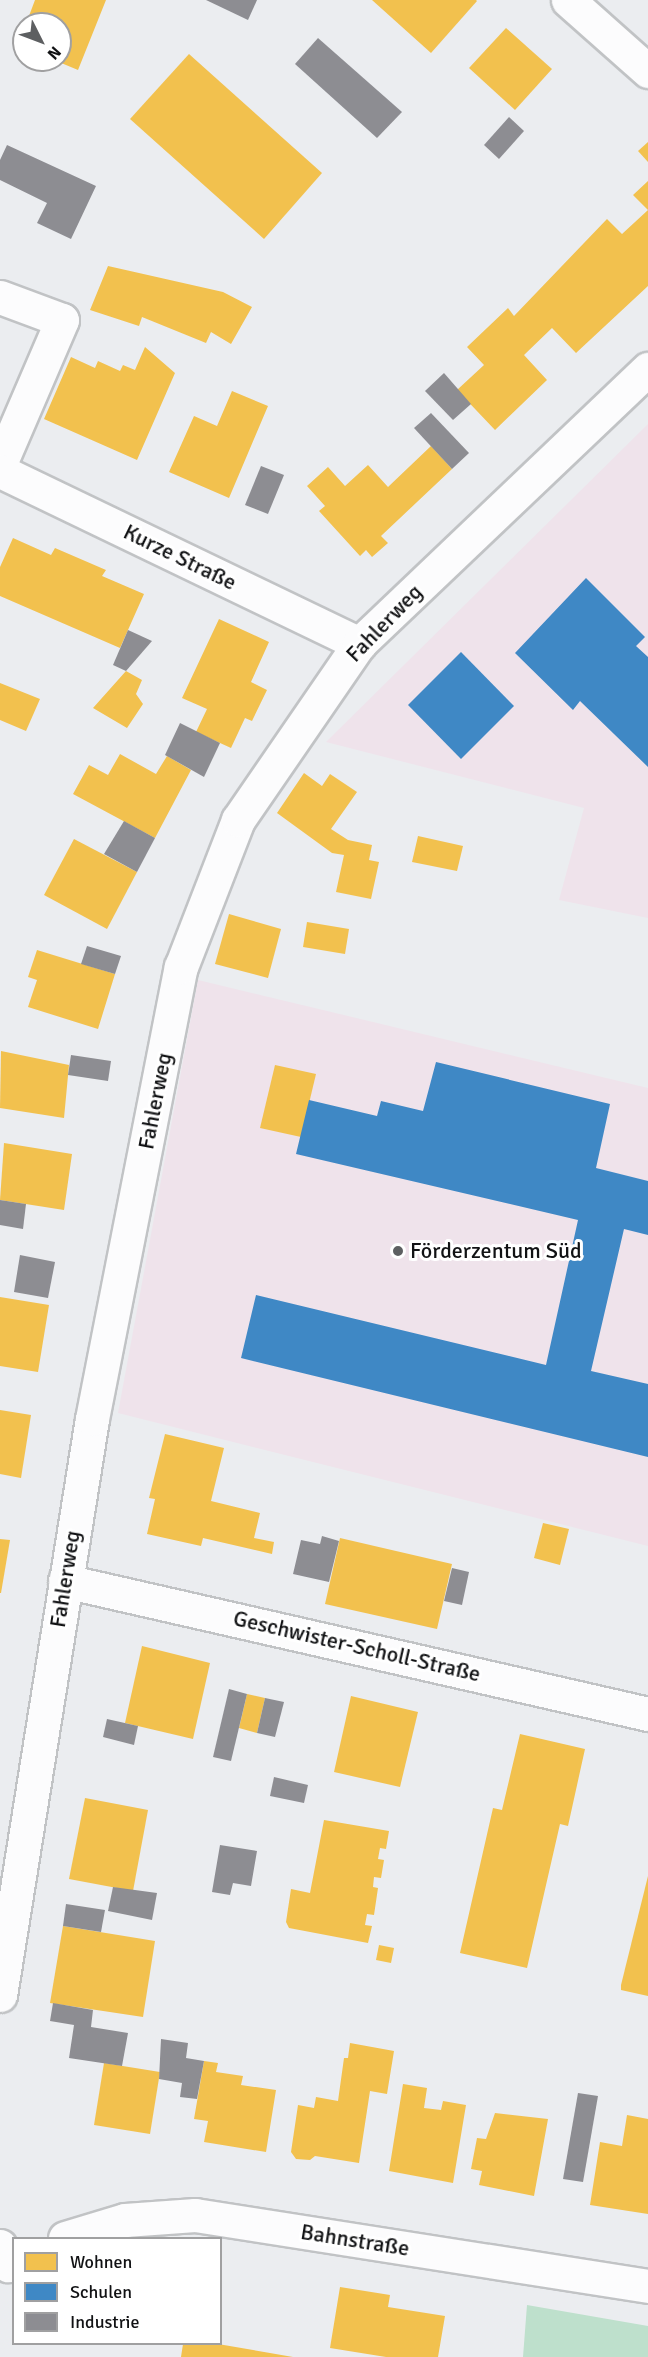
<!DOCTYPE html>
<html>
<head>
<meta charset="utf-8">
<style>
  body { margin:0 }
  #map { position:relative; width:648px; height:2357px; overflow:hidden; background:#ebedf0; font-family:Signika,sans-serif }
  div>[style] { position:absolute }
  [style*='--x'] { left:calc(var(--x)*1px); top:calc(var(--y)*1px); width:calc(var(--w)*1px); rotate:calc(var(--a)*1deg) }
  .education>* { inset:0; background:#efe3eb }
  .green>* { inset:0; background:#bee0cc }
  .homes>* { inset:0; background:#f2c14e }
  .schools>* { inset:0; background:#3f88c5 }
  .industry>* { inset:0; background:#8d8d92 }
  .roads { filter:drop-shadow(2px 0 #c1c3c5) drop-shadow(-2px 0 #c1c3c5) drop-shadow(0 2px #c1c3c5) drop-shadow(0 -2px #c1c3c5) }
  .minor>* { height:33px; margin:-16.5px; padding:0 16.5px; transform-origin:16.5px; border-radius:16.5px; background:#fcfcfd }
  .dots>* { width:16px; height:16px; translate:-50% -50%; box-sizing:border-box; border:3px solid #fff; border-radius:50% }
  span { translate:-50% -50%; white-space:nowrap; text-align:center; line-height:1.15; -webkit-text-stroke:6px #fff; paint-order:stroke }
  .street-label { font-size:22px; color:#111214 }
  .poi-label { font-size:22px; color:#111214 }
  .left { translate:0 -50%; text-align:left }
  .legend { position:absolute; left:12px; top:2237px; width:210px; height:108px; box-sizing:border-box; background:#fff; border:2px solid #a0a0a1; margin:0; padding:8px 10px; list-style:none; font-size:18px; color:#111214 }
  .legend li { display:flex; align-items:center; gap:12px; height:30px }
  .legend b { width:30px; border:2px solid #a0a0a1 }
  .north { position:absolute; left:12px; top:12px; width:60px; height:60px; box-sizing:border-box; background:#fff; border:2px solid #a0a0a1; border-radius:50%; rotate:132deg; font-size:16px; font-weight:700; line-height:24px; text-align:center; color:#111214 }
  .north::after { content:''; display:block; margin:auto; width:21px; height:27px; background:#5d5f61; clip-path:polygon(50% 0,100% 100%,50% 72%,0 100%) }
</style>
</head>
<body>
<div id="map">
  <div class="education">
    <i style="clip-path:polygon(648px 424px,648px 918px,559px 900px,584px 808px,326px 742px)"></i>
    <i style="clip-path:polygon(198px 980px,648px 1088px,648px 1546px,118px 1413px)"></i>
  </div>
  <div class="green">
    <i style="clip-path:polygon(527px 2305px,648px 2326px,648px 2357px,523px 2357px)"></i>
  </div>
  <div class="homes">
    <i style="clip-path:polygon(35px 0,106px 0,78px 70px,54px 60px,60px 60px,60px 24px,26px 24px)"></i>
    <i style="clip-path:polygon(372px 0,476px 0,477px 1px,431px 53px)"></i>
    <i style="clip-path:polygon(506px 28px,552px 69px,515px 110px,469px 68px)"></i>
    <i style="clip-path:polygon(24px 29px,24px 48px,17px 45px)"></i>
    <i style="clip-path:polygon(189px 54px,322px 173px,264px 239px,130px 119px)"></i>
    <i style="clip-path:polygon(648px 142px,648px 162px,638px 151px)"></i>
    <i style="clip-path:polygon(648px 181px,648px 286px,576px 353px,552px 328px,524px 355px,547px 380px,495px 430px,457px 390px,484px 365px,467px 347px,508px 308px,514px 316px,607px 219px,622px 234px,648px 210px,633px 195px)"></i>
    <i style="clip-path:polygon(108px 266px,223px 292px,252px 307px,231px 344px,211px 332px,206px 343px,142px 317px,139px 326px,90px 310px)"></i>
    <i style="clip-path:polygon(145px 347px,175px 373px,137px 460px,44px 419px,71px 357px,95px 368px,98px 361px,120px 371px,123px 365px,135px 370px)"></i>
    <i style="clip-path:polygon(232px 391px,268px 406px,229px 498px,169px 472px,194px 416px,217px 426px)"></i>
    <i style="clip-path:polygon(431px 446px,452px 469px,381px 536px,388px 543px,372px 557px,366px 550px,360px 556px,319px 511px,325px 506px,307px 486px,328px 467px,345px 486px,368px 465px,388px 487px)"></i>
    <i style="clip-path:polygon(13px 538px,51px 555px,55px 548px,106px 570px,102px 576px,144px 594px,120px 648px,0 596px,0 567px)"></i>
    <i style="clip-path:polygon(219px 619px,269px 642px,251px 682px,267px 690px,252px 721px,245px 718px,231px 748px,196px 732px,207px 709px,182px 698px)"></i>
    <i style="clip-path:polygon(126px 671px,142px 680px,136px 694px,143px 704px,127px 728px,93px 708px)"></i>
    <i style="clip-path:polygon(0 683px,40px 699px,26px 731px,0 720px)"></i>
    <i style="clip-path:polygon(120px 754px,156px 774px,167px 756px,191px 770px,155px 838px,73px 794px,89px 765px,108px 775px)"></i>
    <i style="clip-path:polygon(304px 773px,322px 786px,330px 774px,357px 792px,331px 829px,348px 840px,372px 845px,369px 860px,379px 862px,371px 899px,336px 892px,344px 855px,332px 853px,277px 813px)"></i>
    <i style="clip-path:polygon(418px 836px,463px 846px,457px 871px,412px 862px)"></i>
    <i style="clip-path:polygon(74px 839px,137px 872px,107px 929px,44px 895px)"></i>
    <i style="clip-path:polygon(229px 914px,281px 929px,268px 978px,215px 964px)"></i>
    <i style="clip-path:polygon(307px 922px,349px 929px,345px 954px,303px 947px)"></i>
    <i style="clip-path:polygon(37px 950px,115px 974px,98px 1029px,28px 1007px,37px 980px,28px 977px)"></i>
    <i style="clip-path:polygon(1px 1051px,69px 1065px,64px 1118px,0 1108px)"></i>
    <i style="clip-path:polygon(275px 1065px,316px 1074px,301px 1137px,260px 1128px)"></i>
    <i style="clip-path:polygon(4px 1143px,72px 1154px,64px 1210px,0 1200px)"></i>
    <i style="clip-path:polygon(0 1297px,49px 1305px,38px 1372px,0 1366px)"></i>
    <i style="clip-path:polygon(0 1410px,31px 1415px,21px 1478px,0 1474px)"></i>
    <i style="clip-path:polygon(165px 1434px,224px 1448px,211px 1501px,260px 1513px,254px 1538px,274px 1542px,272px 1554px,203px 1538px,201px 1546px,147px 1534px,155px 1499px,149px 1498px)"></i>
    <i style="clip-path:polygon(543px 1523px,569px 1529px,560px 1565px,534px 1558px)"></i>
    <i style="clip-path:polygon(340px 1538px,452px 1564px,437px 1629px,325px 1604px)"></i>
    <i style="clip-path:polygon(0 1539px,10px 1540px,1px 1593px,0 1593px)"></i>
    <i style="clip-path:polygon(142px 1646px,210px 1663px,193px 1739px,125px 1723px)"></i>
    <i style="clip-path:polygon(247px 1694px,265px 1698px,257px 1733px,239px 1728px)"></i>
    <i style="clip-path:polygon(351px 1696px,418px 1712px,400px 1787px,334px 1772px)"></i>
    <i style="clip-path:polygon(520px 1734px,585px 1749px,568px 1826px,560px 1824px,527px 1968px,460px 1953px,493px 1808px,502px 1810px)"></i>
    <i style="clip-path:polygon(85px 1798px,148px 1810px,133px 1891px,69px 1879px)"></i>
    <i style="clip-path:polygon(324px 1820px,389px 1831px,386px 1849px,380px 1848px,378px 1859px,384px 1860px,381px 1878px,374px 1877px,373px 1887px,378px 1888px,374px 1915px,367px 1914px,365px 1925px,372px 1926px,368px 1943px,289px 1928px,286px 1922px,291px 1889px,310px 1893px)"></i>
    <i style="clip-path:polygon(648px 1876px,648px 1996px,621px 1990px,621px 1985px)"></i>
    <i style="clip-path:polygon(63px 1926px,155px 1941px,143px 2017px,50px 2003px)"></i>
    <i style="clip-path:polygon(379px 1945px,394px 1948px,391px 1963px,376px 1960px)"></i>
    <i style="clip-path:polygon(350px 2043px,394px 2051px,387px 2094px,370px 2091px,359px 2163px,315px 2156px,310px 2160px,296px 2159px,291px 2152px,298px 2105px,314px 2108px,316px 2097px,338px 2101px,344px 2058px,348px 2058px)"></i>
    <i style="clip-path:polygon(204px 2061px,218px 2063px,216px 2072px,243px 2076px,241px 2085px,276px 2090px,266px 2152px,204px 2142px,208px 2121px,194px 2119px)"></i>
    <i style="clip-path:polygon(104px 2063px,160px 2072px,150px 2134px,94px 2125px)"></i>
    <i style="clip-path:polygon(403px 2084px,427px 2088px,424px 2108px,441px 2110px,443px 2101px,466px 2105px,453px 2183px,389px 2171px)"></i>
    <i style="clip-path:polygon(495px 2113px,548px 2119px,534px 2196px,479px 2185px,482px 2171px,471px 2169px,477px 2138px,486px 2139px)"></i>
    <i style="clip-path:polygon(627px 2115px,648px 2119px,648px 2214px,590px 2205px,600px 2142px,622px 2146px)"></i>
    <i style="clip-path:polygon(340px 2287px,390px 2295px,388px 2307px,445px 2316px,438px 2357px,386px 2357px,330px 2348px)"></i>
    <i style="clip-path:polygon(183px 2344px,218px 2344px,293px 2357px,181px 2357px)"></i>
  </div>
  <div class="schools">
    <i style="clip-path:polygon(586px 578px,645px 637px,636px 646px,648px 657px,648px 767px,580px 701px,573px 710px,515px 653px)"></i>
    <i style="clip-path:polygon(461px 652px,514px 706px,461px 759px,408px 705px)"></i>
    <i style="clip-path:polygon(436px 1062px,610px 1104px,596px 1168px,648px 1181px,648px 1235px,624px 1229px,591px 1371px,648px 1384px,648px 1457px,241px 1358px,256px 1295px,546px 1365px,578px 1220px,296px 1154px,309px 1100px,377px 1116px,381px 1101px,423px 1111px)"></i>
  </div>
  <div class="industry">
    <i style="clip-path:polygon(206px 0,257px 0,248px 20px)"></i>
    <i style="clip-path:polygon(318px 38px,402px 112px,377px 138px,295px 64px)"></i>
    <i style="clip-path:polygon(509px 117px,524px 131px,499px 159px,484px 145px)"></i>
    <i style="clip-path:polygon(7px 145px,96px 186px,71px 239px,37px 223px,47px 203px,0 180px,0 160px)"></i>
    <i style="clip-path:polygon(444px 373px,471px 404px,453px 420px,425px 391px)"></i>
    <i style="clip-path:polygon(431px 413px,469px 453px,452px 469px,414px 428px)"></i>
    <i style="clip-path:polygon(261px 466px,284px 475px,268px 514px,245px 505px)"></i>
    <i style="clip-path:polygon(128px 630px,152px 641px,126px 671px,113px 665px)"></i>
    <i style="clip-path:polygon(180px 723px,220px 743px,204px 777px,165px 755px)"></i>
    <i style="clip-path:polygon(124px 821px,155px 838px,137px 872px,104px 854px)"></i>
    <i style="clip-path:polygon(87px 946px,121px 956px,115px 974px,81px 964px)"></i>
    <i style="clip-path:polygon(71px 1055px,111px 1061px,108px 1081px,68px 1075px)"></i>
    <i style="clip-path:polygon(0 1200px,26px 1204px,23px 1229px,0 1225px)"></i>
    <i style="clip-path:polygon(20px 1255px,55px 1262px,48px 1298px,14px 1292px)"></i>
    <i style="clip-path:polygon(322px 1536px,339px 1541px,329px 1582px,293px 1574px,301px 1540px,320px 1544px)"></i>
    <i style="clip-path:polygon(452px 1568px,469px 1572px,462px 1605px,444px 1601px)"></i>
    <i style="clip-path:polygon(229px 1689px,247px 1694px,231px 1761px,213px 1757px)"></i>
    <i style="clip-path:polygon(265px 1698px,284px 1702px,275px 1737px,257px 1733px)"></i>
    <i style="clip-path:polygon(107px 1719px,138px 1726px,134px 1745px,103px 1737px)"></i>
    <i style="clip-path:polygon(274px 1777px,308px 1785px,304px 1803px,270px 1796px)"></i>
    <i style="clip-path:polygon(220px 1845px,257px 1851px,251px 1886px,233px 1883px,230px 1895px,212px 1892px)"></i>
    <i style="clip-path:polygon(113px 1887px,157px 1893px,152px 1920px,108px 1911px)"></i>
    <i style="clip-path:polygon(66px 1904px,105px 1910px,101px 1932px,63px 1926px)"></i>
    <i style="clip-path:polygon(53px 2003px,93px 2010px,91px 2027px,128px 2033px,122px 2066px,69px 2058px,74px 2025px,50px 2021px)"></i>
    <i style="clip-path:polygon(161px 2039px,188px 2043px,186px 2058px,204px 2061px,197px 2099px,180px 2097px,182px 2083px,159px 2079px)"></i>
    <i style="clip-path:polygon(578px 2093px,598px 2096px,583px 2182px,563px 2179px)"></i>
  </div>
  <div class="roads">
    <div class="minor">
      <i style="--x:568;--y:0;--w:107;--a:41.6"></i>
      <i style="--x:0;--y:297;--w:66;--a:20.4"></i>
      <i style="--x:62;--y:320;--w:157;--a:113.3"></i>
      <i style="--x:0;--y:471;--w:399;--a:25.7"></i>
      <i style="--x:65;--y:1581;--w:598;--a:12.85"></i>
      <i style="--x:0;--y:1995;--w:583;--a:-80.93"></i>
      <i style="--x:92;--y:1419;--w:461;--a:-78.9"></i>
      <i style="--x:181;--y:967;--w:158;--a:-68.8"></i>
      <i style="--x:238;--y:820;--w:214;--a:-55.5"></i>
      <i style="--x:359;--y:644;--w:399;--a:-43.6"></i>
      <i style="--x:65;--y:2238;--w:63;--a:-16.7"></i>
      <i style="--x:125;--y:2220;--w:70;--a:-4.1"></i>
      <i style="--x:195;--y:2215;--w:459;--a:8.9"></i>
      <i style="--x:0;--y:2246;--w:21;--a:67"></i>
    </div>
  </div>
  <div class="dots">
    <i style="left:398px;top:1251px;background:#5d5f61"></i>
  </div>
  <div class="street-label">
    <span style="left:180px;top:557px;rotate:26deg">Kurze Straße</span>
    <span style="left:384px;top:623px;rotate:-46deg">Fahlerweg</span>
    <span style="left:155px;top:1101px;rotate:-79deg">Fahlerweg</span>
    <span style="left:65px;top:1579px;rotate:-81deg">Fahlerweg</span>
    <span style="left:357px;top:1646px;rotate:13deg">Geschwister-Scholl-Straße</span>
    <span style="left:355px;top:2240px;rotate:9deg">Bahnstraße</span>
  </div>
  <div class="poi-label">
    <span class="left" style="left:410px;top:1251px">Förderzentum Süd</span>
  </div>
  <ul class="legend">
  <li><b style="height:16px;background:#f2c14e"></b>Wohnen</li>
  <li><b style="height:16px;background:#3f88c5"></b>Schulen</li>
  <li><b style="height:16px;background:#8d8d92"></b>Industrie</li>
  </ul>
  <div class="north">N</div>
</div>
</body>
</html>
